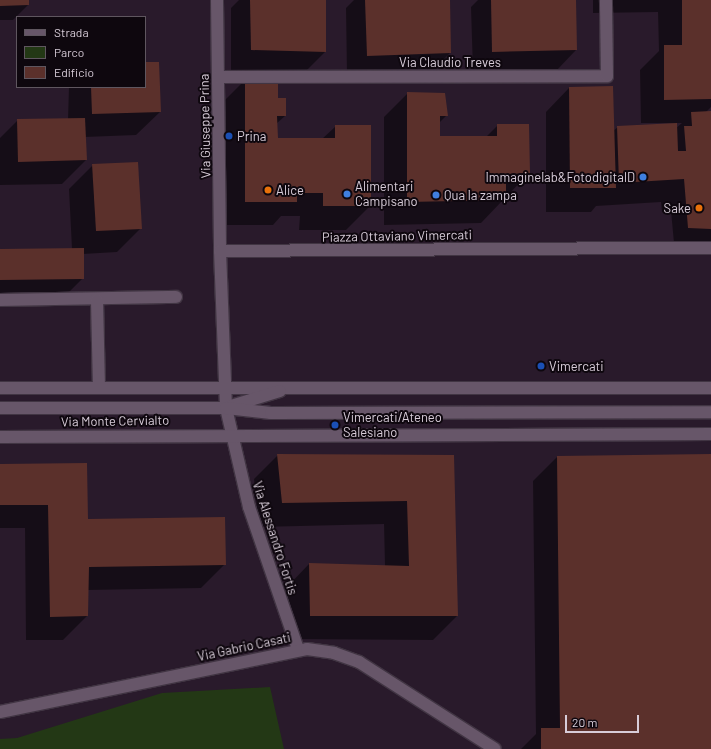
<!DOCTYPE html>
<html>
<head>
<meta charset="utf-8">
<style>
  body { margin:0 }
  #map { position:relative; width:711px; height:749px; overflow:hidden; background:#291a2b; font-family:Barlow,sans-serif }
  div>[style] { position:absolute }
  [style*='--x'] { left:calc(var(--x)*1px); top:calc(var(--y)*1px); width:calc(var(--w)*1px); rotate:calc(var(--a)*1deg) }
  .green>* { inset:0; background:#233815 }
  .shadow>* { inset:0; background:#0007 }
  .building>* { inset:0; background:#5b302b }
  .roads { filter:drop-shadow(1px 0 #413543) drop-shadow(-1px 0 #413543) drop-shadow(0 1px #413543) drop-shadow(0 -1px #413543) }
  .minor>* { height:12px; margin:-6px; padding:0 6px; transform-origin:6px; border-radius:6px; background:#675669 }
  .dots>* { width:11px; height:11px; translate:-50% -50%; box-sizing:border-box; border:2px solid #0e070e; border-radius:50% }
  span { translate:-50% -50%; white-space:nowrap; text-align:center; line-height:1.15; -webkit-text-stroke:4px #0e070e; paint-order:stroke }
  .street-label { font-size:13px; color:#d8cdd9 }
  .poi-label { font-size:13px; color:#d8cdd9 }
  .left { translate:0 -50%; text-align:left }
  .right { translate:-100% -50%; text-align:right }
  .legend { position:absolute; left:16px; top:16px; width:130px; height:72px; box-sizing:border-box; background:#0e070e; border:1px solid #5f565f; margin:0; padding:5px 7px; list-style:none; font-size:12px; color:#d8cdd9 }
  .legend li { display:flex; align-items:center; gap:8px; height:20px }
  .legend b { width:20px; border:1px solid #5f565f }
  .scale { position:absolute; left:565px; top:715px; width:74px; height:18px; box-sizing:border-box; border:2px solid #d8cdd9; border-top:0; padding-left:5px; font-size:12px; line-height:14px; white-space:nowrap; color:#d8cdd9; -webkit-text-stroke:3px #0e070e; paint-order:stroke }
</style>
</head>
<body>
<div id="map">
  <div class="green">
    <i style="clip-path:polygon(270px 687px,284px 749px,0 749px,0 739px,17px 738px,162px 693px)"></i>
  </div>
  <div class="shadow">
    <i style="clip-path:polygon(0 0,28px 0,28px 5px,13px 20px,0 20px)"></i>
    <i style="clip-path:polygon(239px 0,325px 0,325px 52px,305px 72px,231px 70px,231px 8px)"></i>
    <i style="clip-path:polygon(354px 0,449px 0,450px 53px,430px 73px,347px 75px,346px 8px)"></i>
    <i style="clip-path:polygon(478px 0,575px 0,576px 50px,557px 70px,473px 72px,471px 7px)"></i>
    <i style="clip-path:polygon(593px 0,711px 0,711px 107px,706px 112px,711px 112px,711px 243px,674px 243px,671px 211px,662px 212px,661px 202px,596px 206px,591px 212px,546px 212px,546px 112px,569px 88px,613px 131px,618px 127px,676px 128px,682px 123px,641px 123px,640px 70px,659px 51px,658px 12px,593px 13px)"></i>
    <i style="clip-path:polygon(145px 63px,160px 112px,136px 135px,85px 137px,86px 160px,62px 184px,0 185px,0 138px,18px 120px,68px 119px,69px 87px,145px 87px)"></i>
    <i style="clip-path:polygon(245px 80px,277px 99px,285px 116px,276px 124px,277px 139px,322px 139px,336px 126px,370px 206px,346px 230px,299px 230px,300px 216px,281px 216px,273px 225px,222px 225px,222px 103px)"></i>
    <i style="clip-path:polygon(408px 93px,447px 115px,439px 123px,439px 137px,486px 137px,498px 125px,529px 173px,481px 223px,384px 225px,384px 117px)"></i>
    <i style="clip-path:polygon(93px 165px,141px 228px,117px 252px,83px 254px,83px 278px,68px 293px,0 294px,0 250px,72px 249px,69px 189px)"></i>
    <i style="clip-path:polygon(278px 455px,453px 456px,457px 616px,433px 640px,287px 639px,286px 588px,309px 564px,385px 566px,384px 524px,259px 527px,254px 479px)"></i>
    <i style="clip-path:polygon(711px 455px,711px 749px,521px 749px,536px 734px,533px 481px,557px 457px)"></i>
    <i style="clip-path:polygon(0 465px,87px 520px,225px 564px,201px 588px,88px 590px,87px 616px,63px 640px,26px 640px,25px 528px,0 528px)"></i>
  </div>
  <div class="building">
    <i style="clip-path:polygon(0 0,29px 0,29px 5px,0 6px)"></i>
    <i style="clip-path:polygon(250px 0,326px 0,326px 52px,251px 50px)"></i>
    <i style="clip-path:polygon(365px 0,450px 0,451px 53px,367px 56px)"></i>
    <i style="clip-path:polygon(491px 0,576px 0,577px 50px,492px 52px)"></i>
    <i style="clip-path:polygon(682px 0,711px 0,711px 99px,664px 100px,664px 45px,682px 45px)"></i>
    <i style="clip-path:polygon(145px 62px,159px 62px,161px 112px,92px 114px,91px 87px,145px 87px)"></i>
    <i style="clip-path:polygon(245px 79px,278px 79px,278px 98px,286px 98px,286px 116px,277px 116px,278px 138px,335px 138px,335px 125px,371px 125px,371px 206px,323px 206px,323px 193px,297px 193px,297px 202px,245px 202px)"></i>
    <i style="clip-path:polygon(613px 86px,616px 188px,570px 188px,569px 87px)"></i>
    <i style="clip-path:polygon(407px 92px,445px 93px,448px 116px,440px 116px,440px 136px,497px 136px,497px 124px,529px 124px,530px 173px,506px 174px,506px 200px,407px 202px)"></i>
    <i style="clip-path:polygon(711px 111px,711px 229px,688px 228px,684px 179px,619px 183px,617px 126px,677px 123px,678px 151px,686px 151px,684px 126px,692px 126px,691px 112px)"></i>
    <i style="clip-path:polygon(85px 118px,87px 160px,18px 162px,17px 119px)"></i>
    <i style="clip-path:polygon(138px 162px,142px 229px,96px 231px,92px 164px)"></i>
    <i style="clip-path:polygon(84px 248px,84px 279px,0 280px,0 249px)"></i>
    <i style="clip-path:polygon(277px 454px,454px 455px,458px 616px,310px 616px,309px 563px,409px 566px,407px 501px,282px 503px)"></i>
    <i style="clip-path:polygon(711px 454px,711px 749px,541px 749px,541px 728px,560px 728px,557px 456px)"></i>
    <i style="clip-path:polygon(87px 463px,88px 519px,225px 517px,226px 565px,89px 567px,88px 616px,50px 617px,48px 505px,0 505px,0 464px)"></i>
  </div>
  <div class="roads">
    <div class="minor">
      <i style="--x:217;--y:0;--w:251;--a:89.3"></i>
      <i style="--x:220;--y:251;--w:157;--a:87.8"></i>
      <i style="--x:226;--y:408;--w:102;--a:76.9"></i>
      <i style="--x:249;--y:507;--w:150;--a:71"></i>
      <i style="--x:218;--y:77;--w:389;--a:-0.1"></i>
      <i style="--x:607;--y:76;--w:76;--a:-90.8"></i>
      <i style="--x:220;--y:251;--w:491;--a:-0.4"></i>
      <i style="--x:0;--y:300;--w:176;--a:-1"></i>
      <i style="--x:97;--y:300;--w:88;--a:88.7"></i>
      <i style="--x:0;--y:388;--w:711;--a:0"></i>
      <i style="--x:231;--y:406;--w:51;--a:-17"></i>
      <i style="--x:0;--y:408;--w:226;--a:0"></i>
      <i style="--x:226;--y:408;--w:45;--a:6.3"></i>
      <i style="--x:271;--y:413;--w:440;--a:-0.1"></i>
      <i style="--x:0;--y:437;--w:711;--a:-0.24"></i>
      <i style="--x:0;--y:712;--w:313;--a:-11.6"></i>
      <i style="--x:307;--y:649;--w:27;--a:8"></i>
      <i style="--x:334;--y:653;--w:27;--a:20"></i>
      <i style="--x:359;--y:662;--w:161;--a:32.6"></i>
    </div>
  </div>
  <div class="dots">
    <i style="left:229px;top:136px;background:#1a4fb4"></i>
    <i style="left:643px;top:177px;background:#3f7fe0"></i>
    <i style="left:268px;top:190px;background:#e8710a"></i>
    <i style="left:347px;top:194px;background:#3f7fe0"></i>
    <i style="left:436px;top:195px;background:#3f7fe0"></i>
    <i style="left:699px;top:208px;background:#e8710a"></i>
    <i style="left:541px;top:366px;background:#1a4fb4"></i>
    <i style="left:335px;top:425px;background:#1a4fb4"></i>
  </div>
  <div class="street-label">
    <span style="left:450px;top:62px">Via Claudio Treves</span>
    <span style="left:205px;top:126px;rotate:-91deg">Via Giuseppe Prina</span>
    <span style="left:397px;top:236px;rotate:-1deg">Piazza Ottaviano Vimercati</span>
    <span style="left:115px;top:421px;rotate:-1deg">Via Monte Cervialto</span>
    <span style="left:275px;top:538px;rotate:72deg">Via Alessandro Fortis</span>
    <span style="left:244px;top:647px;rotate:-12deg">Via Gabrio Casati</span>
  </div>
  <div class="poi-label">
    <span class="left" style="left:237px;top:136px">Prina</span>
    <span class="right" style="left:635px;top:177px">Immaginelab&amp;FotodigitalD</span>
    <span class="left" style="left:355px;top:194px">Alimentari<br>Campisano</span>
    <span class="left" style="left:276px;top:190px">Alice</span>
    <span class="left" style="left:444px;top:195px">Qua la zampa</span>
    <span class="right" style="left:691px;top:208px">Sake</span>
    <span class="left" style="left:549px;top:366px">Vimercati</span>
    <span class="left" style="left:343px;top:425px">Vimercati/Ateneo<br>Salesiano</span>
  </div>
  <ul class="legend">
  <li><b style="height:5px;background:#675669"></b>Strada</li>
  <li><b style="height:11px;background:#233815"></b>Parco</li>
  <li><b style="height:11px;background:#5b302b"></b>Edificio</li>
  </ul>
  <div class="scale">20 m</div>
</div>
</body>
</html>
